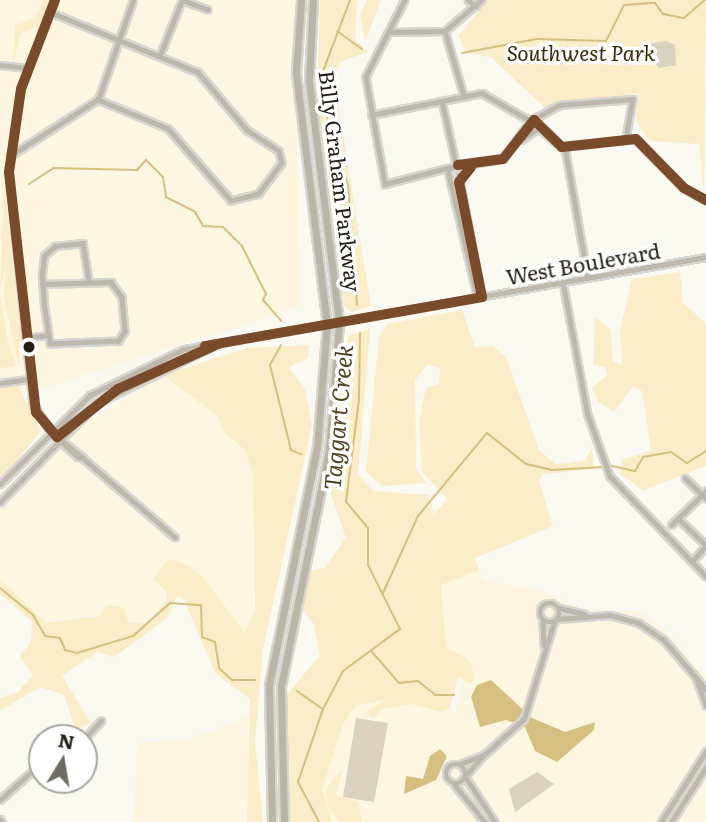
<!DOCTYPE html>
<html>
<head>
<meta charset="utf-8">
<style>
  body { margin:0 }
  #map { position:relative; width:706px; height:822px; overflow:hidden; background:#faf9f2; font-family:Literata,serif }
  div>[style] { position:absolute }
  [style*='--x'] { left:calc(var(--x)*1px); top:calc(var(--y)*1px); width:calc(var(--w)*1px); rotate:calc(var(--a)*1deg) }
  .built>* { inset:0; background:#fdf6e0 }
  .green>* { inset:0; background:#faedc7 }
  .water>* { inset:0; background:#d5c082 }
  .stream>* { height:2px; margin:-1px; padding:0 1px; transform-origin:1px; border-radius:1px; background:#d5c082 }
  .building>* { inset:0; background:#d8d2be }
  .roads { filter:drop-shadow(2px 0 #d7d5d0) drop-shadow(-2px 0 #d7d5d0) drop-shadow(0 2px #d7d5d0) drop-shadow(0 -2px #d7d5d0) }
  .minor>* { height:4.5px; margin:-2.25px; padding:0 2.25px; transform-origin:2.25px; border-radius:2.25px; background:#bcb8ad }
  .minor>.ring { margin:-2.25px; padding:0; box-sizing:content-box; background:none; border:4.5px solid #bcb8ad; border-radius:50% }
  .major>* { height:5px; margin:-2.5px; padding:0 2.5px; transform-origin:2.5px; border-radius:2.5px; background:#beb9ac }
  .highway>* { height:7px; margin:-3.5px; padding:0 3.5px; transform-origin:3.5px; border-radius:3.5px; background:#b9b5a7 }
  .bus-1>* { height:10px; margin:-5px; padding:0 5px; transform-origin:5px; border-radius:5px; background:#7a4b2a }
  .dots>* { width:19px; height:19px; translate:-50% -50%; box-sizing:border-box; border:4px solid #fff; border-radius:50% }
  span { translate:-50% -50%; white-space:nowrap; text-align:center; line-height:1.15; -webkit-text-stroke:7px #fff; paint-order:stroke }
  .park-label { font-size:21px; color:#372b04; font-style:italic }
  .street-label { font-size:21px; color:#242017 }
  .water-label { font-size:23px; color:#50431e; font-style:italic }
  .north { position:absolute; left:28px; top:724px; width:70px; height:70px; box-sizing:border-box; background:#fff; border:2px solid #a7a6a2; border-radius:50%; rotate:11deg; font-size:19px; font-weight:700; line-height:28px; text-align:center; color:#242017 }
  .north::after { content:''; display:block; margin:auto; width:24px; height:32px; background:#6f6c64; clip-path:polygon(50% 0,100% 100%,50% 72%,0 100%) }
</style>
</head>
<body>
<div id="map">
  <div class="built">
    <i style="clip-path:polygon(0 0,297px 0,299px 307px,31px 392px,0 395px)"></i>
    <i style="clip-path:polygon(163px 375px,217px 415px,224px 432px,245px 450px,253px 474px,253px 626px,239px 634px,202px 576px,152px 584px,167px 593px,146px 624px,99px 616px,46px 623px,0 579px,0 510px,76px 429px)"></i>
    <i style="clip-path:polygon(479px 570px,485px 580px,543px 591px,579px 608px,639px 611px,663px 628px,706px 675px,706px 748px,658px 822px,319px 822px,299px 777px,332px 689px,456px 712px,470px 662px,446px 647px,437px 594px,441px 584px)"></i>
    <i style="clip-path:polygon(248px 716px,247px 822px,133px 822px,138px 743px,189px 739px)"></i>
    <i style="clip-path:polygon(706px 775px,706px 822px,677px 822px,692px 800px)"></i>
  </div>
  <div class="green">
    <i style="clip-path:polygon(44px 0,52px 0,43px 23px,21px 33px,13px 63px,15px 26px,34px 18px)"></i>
    <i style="clip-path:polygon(320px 0,357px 0,355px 40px,368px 52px,340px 62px,334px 81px,371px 306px,351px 312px,344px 306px,317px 100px)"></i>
    <i style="clip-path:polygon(367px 0,381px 0,365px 42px,360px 16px)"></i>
    <i style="clip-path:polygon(488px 0,706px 0,704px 194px,699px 144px,650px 141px,636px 122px,639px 93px,545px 108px,491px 57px,466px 53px,459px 35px)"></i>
    <i style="clip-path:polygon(4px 185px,21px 320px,19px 366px,4px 299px,6px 265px,0 288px)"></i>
    <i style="clip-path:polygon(680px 272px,683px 303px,706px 323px,706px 466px,643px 490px,620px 474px,622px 460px,651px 450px,642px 391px,633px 387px,614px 412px,598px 401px,592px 388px,607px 375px,605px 367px,593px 365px,595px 317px,611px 330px,613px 361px,622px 365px,620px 330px,632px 279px)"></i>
    <i style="clip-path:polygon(0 295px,8px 343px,16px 366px,0 368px)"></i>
    <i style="clip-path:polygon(462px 310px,475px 347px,493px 346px,506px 357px,539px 450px,555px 464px,570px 463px,585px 460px,592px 448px,594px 469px,543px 474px,539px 481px,553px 526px,475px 558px,479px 570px,441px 585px,446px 647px,470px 661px,475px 679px,470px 684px,458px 676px,450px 708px,442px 712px,412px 704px,381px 709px,374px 719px,364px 713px,385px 700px,356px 705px,343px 724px,322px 789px,332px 822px,288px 822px,287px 694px,320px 656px,314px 624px,303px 610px,310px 571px,325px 568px,346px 538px,329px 488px,348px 336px,370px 329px,358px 474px,373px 491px,428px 495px,434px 515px,447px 499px,422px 472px,419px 422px,426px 388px,439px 384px,440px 368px,427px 365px,415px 380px,416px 468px,427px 483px,382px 486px,366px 472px,379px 338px,387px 324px)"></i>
    <i style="clip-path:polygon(309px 345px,308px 358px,289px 367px,305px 390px,312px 425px,263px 649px,255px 741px,263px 822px,247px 822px,250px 699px,216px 674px,183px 598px,177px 596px,166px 619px,114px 657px,97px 652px,62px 676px,91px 723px,76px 730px,64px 695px,40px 687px,0 711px,0 698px,18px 692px,33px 675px,20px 656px,31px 642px,32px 621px,0 594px,0 579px,46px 623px,99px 616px,109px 605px,124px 608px,128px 622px,146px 624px,166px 601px,167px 593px,153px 579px,168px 560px,180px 561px,202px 576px,245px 633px,255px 610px,253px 474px,245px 450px,224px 432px,217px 415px,163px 375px,247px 348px)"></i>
    <i style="clip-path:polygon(18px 385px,41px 431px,0 481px,0 387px)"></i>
    <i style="clip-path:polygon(343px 768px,336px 795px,358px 802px,362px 822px,339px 822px,328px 805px,326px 789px)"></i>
  </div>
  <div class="water">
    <i style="clip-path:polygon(491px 680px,532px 718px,565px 732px,595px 722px,594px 730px,557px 762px,535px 751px,525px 727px,506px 720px,480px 727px,471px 697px,477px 685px)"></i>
    <i style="clip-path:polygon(440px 749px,447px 756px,436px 780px,404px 794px,406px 776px,423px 779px,430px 756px)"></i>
  </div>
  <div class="stream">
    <i style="--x:350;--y:0;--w:79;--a:110.7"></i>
    <i style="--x:322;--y:74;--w:56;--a:82.9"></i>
    <i style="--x:329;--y:130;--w:58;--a:70.9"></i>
    <i style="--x:348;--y:185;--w:120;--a:85.7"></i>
    <i style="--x:337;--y:31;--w:31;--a:36"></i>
    <i style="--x:462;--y:53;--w:76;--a:-10.6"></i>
    <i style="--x:537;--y:39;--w:69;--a:1.7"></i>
    <i style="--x:606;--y:41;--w:40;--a:-63.4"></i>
    <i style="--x:624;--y:5;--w:31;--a:-4"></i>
    <i style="--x:655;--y:3;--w:14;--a:54"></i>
    <i style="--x:663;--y:14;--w:21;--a:11"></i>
    <i style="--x:684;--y:18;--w:28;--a:-41"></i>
    <i style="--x:29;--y:184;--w:30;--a:-33"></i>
    <i style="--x:54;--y:168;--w:83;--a:1.4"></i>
    <i style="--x:137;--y:170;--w:13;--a:-48"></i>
    <i style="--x:146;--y:160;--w:24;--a:45"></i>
    <i style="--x:163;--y:177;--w:20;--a:81"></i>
    <i style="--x:166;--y:197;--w:33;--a:27"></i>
    <i style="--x:195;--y:212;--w:16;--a:60"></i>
    <i style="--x:203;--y:226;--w:20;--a:3"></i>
    <i style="--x:223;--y:227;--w:27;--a:45"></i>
    <i style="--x:242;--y:246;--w:54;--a:63.4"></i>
    <i style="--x:266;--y:294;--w:7;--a:117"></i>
    <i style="--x:263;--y:300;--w:28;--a:49"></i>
    <i style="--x:281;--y:345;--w:23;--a:119"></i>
    <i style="--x:270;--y:365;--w:88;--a:76.1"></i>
    <i style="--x:291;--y:450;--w:11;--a:22"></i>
    <i style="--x:608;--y:465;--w:28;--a:13"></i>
    <i style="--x:635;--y:471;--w:16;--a:-60"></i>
    <i style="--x:643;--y:457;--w:28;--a:-10"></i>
    <i style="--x:671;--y:452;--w:19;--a:35"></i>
    <i style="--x:687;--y:463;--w:22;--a:-32"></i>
    <i style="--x:0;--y:588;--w:43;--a:39.3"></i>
    <i style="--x:33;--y:615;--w:24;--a:60"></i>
    <i style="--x:45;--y:636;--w:15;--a:8"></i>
    <i style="--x:60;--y:638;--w:13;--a:67"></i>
    <i style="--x:65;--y:650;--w:12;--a:14"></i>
    <i style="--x:77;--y:653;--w:59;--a:-16.9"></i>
    <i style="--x:133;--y:636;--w:50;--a:-41.7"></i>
    <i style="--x:170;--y:603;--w:31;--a:4"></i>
    <i style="--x:201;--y:605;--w:32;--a:88"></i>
    <i style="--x:202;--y:637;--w:14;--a:21"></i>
    <i style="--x:215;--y:642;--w:26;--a:81"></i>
    <i style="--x:219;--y:668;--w:18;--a:43"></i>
    <i style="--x:232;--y:680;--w:23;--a:0"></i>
    <i style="--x:383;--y:593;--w:85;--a:-65.6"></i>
    <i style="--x:418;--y:516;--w:108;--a:-50.3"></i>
    <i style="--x:487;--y:433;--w:50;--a:38.5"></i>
    <i style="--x:526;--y:464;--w:26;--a:13"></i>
    <i style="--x:551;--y:470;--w:53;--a:-3.2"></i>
    <i style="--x:372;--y:652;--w:41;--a:48.9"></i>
    <i style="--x:399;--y:683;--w:19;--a:-6"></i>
    <i style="--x:418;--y:681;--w:22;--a:39"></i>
    <i style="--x:435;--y:695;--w:19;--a:0"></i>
    <i style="--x:297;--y:691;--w:32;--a:35"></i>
    <i style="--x:319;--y:822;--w:45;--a:-117.7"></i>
    <i style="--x:298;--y:782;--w:77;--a:-71.1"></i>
    <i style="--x:323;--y:709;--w:43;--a:-62.2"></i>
    <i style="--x:343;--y:671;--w:71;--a:-36.4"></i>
    <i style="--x:400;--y:629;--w:72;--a:-116.6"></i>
    <i style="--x:368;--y:565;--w:37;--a:-90"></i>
    <i style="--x:368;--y:528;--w:34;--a:-130"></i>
    <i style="--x:346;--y:502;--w:104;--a:-82.8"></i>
    <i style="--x:359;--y:399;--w:66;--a:-89.1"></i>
  </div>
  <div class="building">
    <i style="clip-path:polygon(666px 41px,675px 45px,676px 65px,659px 68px,641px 45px)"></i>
    <i style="clip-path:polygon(356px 718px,388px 723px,374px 802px,343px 797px)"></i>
    <i style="clip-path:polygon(537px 772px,554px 784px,515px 812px,509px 789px)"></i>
  </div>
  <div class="roads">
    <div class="minor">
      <i style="--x:55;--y:0;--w:95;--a:110.9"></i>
      <i style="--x:21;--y:89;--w:84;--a:98.2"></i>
      <i style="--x:9;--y:172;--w:232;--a:84.1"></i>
      <i style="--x:33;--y:403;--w:31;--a:58"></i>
      <i style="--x:49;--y:429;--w:24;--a:45"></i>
      <i style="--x:66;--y:446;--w:16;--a:43"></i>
      <i style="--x:78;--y:457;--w:6;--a:18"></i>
      <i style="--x:84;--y:459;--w:28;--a:-141"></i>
      <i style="--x:182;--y:0;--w:27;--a:20"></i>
      <i style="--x:405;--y:0;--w:86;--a:116.9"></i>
      <i style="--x:366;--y:77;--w:109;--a:79.9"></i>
      <i style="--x:385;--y:184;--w:64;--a:-14.5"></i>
      <i style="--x:468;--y:0;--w:10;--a:37"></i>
      <i style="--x:50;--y:12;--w:160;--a:22.1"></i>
      <i style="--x:198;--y:72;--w:76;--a:49.8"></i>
      <i style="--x:247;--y:130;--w:38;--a:33"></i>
      <i style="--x:279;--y:151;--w:12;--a:76"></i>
      <i style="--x:282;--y:163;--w:39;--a:127"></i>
      <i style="--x:259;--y:194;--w:29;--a:166"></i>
      <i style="--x:231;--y:201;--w:96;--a:-131.2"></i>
      <i style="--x:168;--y:129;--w:76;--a:-157.5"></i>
      <i style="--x:445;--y:31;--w:68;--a:73.7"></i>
      <i style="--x:392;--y:32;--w:53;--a:-1.1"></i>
      <i style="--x:445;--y:31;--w:48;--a:-40.7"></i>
      <i style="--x:160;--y:55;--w:59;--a:-68.2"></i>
      <i style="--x:0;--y:65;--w:27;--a:6"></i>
      <i style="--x:98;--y:100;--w:106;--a:-70.7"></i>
      <i style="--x:442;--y:101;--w:64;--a:77.3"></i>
      <i style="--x:371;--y:115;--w:113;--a:-11.2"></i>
      <i style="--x:482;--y:93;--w:54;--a:29.9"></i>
      <i style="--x:532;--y:120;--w:31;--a:-29"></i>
      <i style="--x:559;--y:105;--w:74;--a:-4.6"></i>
      <i style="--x:633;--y:99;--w:39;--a:100"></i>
      <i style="--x:521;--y:140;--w:22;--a:-34"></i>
      <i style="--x:565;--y:147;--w:133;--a:80"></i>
      <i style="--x:10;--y:156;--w:103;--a:-32.8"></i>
      <i style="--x:459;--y:175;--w:124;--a:79.3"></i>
      <i style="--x:563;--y:282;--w:135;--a:79.4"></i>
      <i style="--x:588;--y:415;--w:65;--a:70.2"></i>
      <i style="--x:610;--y:476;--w:139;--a:46.2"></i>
      <i style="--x:42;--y:284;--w:69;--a:-1.7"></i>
      <i style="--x:111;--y:282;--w:19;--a:54"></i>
      <i style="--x:122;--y:297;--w:34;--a:85"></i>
      <i style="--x:125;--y:331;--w:12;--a:121"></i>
      <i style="--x:119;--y:341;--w:69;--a:177.5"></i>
      <i style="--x:50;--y:344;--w:39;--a:-99"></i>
      <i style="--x:44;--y:305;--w:30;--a:-94"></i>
      <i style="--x:42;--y:275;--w:19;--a:-84"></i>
      <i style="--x:44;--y:256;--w:15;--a:-42"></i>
      <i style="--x:55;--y:246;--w:28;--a:-6"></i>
      <i style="--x:83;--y:243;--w:36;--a:81"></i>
      <i style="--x:477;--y:297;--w:132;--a:-103.1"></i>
      <i style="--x:447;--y:168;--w:57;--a:-9.1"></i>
      <i style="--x:503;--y:159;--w:47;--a:-54.6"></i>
      <i style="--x:530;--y:121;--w:41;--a:39.1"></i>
      <i style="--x:562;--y:147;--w:74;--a:-6.2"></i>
      <i style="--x:636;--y:139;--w:69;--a:45.6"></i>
      <i style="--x:684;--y:188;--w:25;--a:29"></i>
      <i style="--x:25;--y:338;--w:23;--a:-7"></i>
      <i style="--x:0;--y:383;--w:29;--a:-8"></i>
      <i style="--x:84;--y:459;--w:120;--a:40.6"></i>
      <i style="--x:685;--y:478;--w:29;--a:44"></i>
      <i style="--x:678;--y:518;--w:39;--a:44"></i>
      <i style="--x:671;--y:525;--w:49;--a:-44.2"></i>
      <i style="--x:692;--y:561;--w:21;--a:-47"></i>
      <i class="ring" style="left:540px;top:603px;width:15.5px;height:15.5px"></i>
      <i style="--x:559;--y:608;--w:26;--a:13"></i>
      <i style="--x:558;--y:619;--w:52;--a:-4.4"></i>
      <i style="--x:610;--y:615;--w:30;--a:15"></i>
      <i style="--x:639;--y:623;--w:30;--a:34"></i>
      <i style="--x:664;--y:640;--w:65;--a:49.4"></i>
      <i style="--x:543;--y:623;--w:22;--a:87"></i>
      <i style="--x:697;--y:680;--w:27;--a:70"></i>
      <i style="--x:84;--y:739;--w:25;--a:-47"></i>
      <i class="ring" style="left:446px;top:764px;width:15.5px;height:15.5px"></i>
      <i style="--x:460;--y:764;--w:26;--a:-21"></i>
      <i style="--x:484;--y:755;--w:54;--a:-42"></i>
      <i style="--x:524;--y:719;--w:102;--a:-72.8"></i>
      <i style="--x:467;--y:774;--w:23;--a:-49"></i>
      <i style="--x:467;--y:779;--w:51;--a:56.9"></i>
      <i style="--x:455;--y:785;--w:48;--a:51"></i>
      <i style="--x:0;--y:800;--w:57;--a:-42.1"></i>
      <i style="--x:0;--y:819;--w:4;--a:56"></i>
    </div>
    <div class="major">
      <i style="--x:0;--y:484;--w:127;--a:-44.7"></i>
      <i style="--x:90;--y:395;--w:105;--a:-26.1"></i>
      <i style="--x:184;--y:349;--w:530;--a:-10"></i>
      <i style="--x:0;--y:502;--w:137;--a:-45.6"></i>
      <i style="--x:96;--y:404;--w:128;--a:-26.4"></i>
      <i style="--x:661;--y:822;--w:84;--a:-57.6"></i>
      <i style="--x:671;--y:822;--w:65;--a:-57.5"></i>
    </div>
    <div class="highway">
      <i style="--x:272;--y:822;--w:137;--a:-91.3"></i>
      <i style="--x:269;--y:685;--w:242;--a:-78.6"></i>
      <i style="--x:317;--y:448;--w:123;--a:-85.4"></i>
      <i style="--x:327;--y:325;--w:255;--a:-97"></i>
      <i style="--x:296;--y:72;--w:72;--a:-86"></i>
      <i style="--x:284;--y:822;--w:136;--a:-91.3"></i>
      <i style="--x:281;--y:686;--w:241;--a:-78.5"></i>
      <i style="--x:329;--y:450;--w:128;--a:-85.5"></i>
      <i style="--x:339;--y:322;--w:243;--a:-97.1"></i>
      <i style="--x:309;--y:81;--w:81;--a:-87.2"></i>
    </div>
  </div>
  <div class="bus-1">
    <i style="--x:55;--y:0;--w:95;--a:110.9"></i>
    <i style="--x:21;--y:89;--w:84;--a:98.2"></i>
    <i style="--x:9;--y:172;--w:242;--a:83.6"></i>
    <i style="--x:36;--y:412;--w:33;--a:50"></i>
    <i style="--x:57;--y:437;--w:78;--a:-38.2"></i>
    <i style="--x:118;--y:389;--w:110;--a:-24.2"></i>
    <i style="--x:458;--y:165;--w:45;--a:-7.6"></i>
    <i style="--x:503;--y:159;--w:50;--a:-51.5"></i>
    <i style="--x:534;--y:120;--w:39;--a:44"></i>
    <i style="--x:562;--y:147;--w:74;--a:-6.2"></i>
    <i style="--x:636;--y:139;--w:69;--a:45.6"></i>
    <i style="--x:684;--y:188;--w:25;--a:29"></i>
    <i style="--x:205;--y:346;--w:281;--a:-10"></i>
    <i style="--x:482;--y:297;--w:117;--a:-101.3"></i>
    <i style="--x:459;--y:182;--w:19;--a:-51"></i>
  </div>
  <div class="dots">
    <i style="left:29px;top:347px;background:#242017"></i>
  </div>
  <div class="park-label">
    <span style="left:581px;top:52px">Southwest Park</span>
  </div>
  <div class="street-label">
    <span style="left:341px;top:181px;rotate:83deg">Billy Graham Parkway</span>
    <span style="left:583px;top:263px;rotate:-10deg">West Boulevard</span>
  </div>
  <div class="water-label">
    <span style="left:337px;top:417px;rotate:-85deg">Taggart Creek</span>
  </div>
  <div class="north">N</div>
</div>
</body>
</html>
